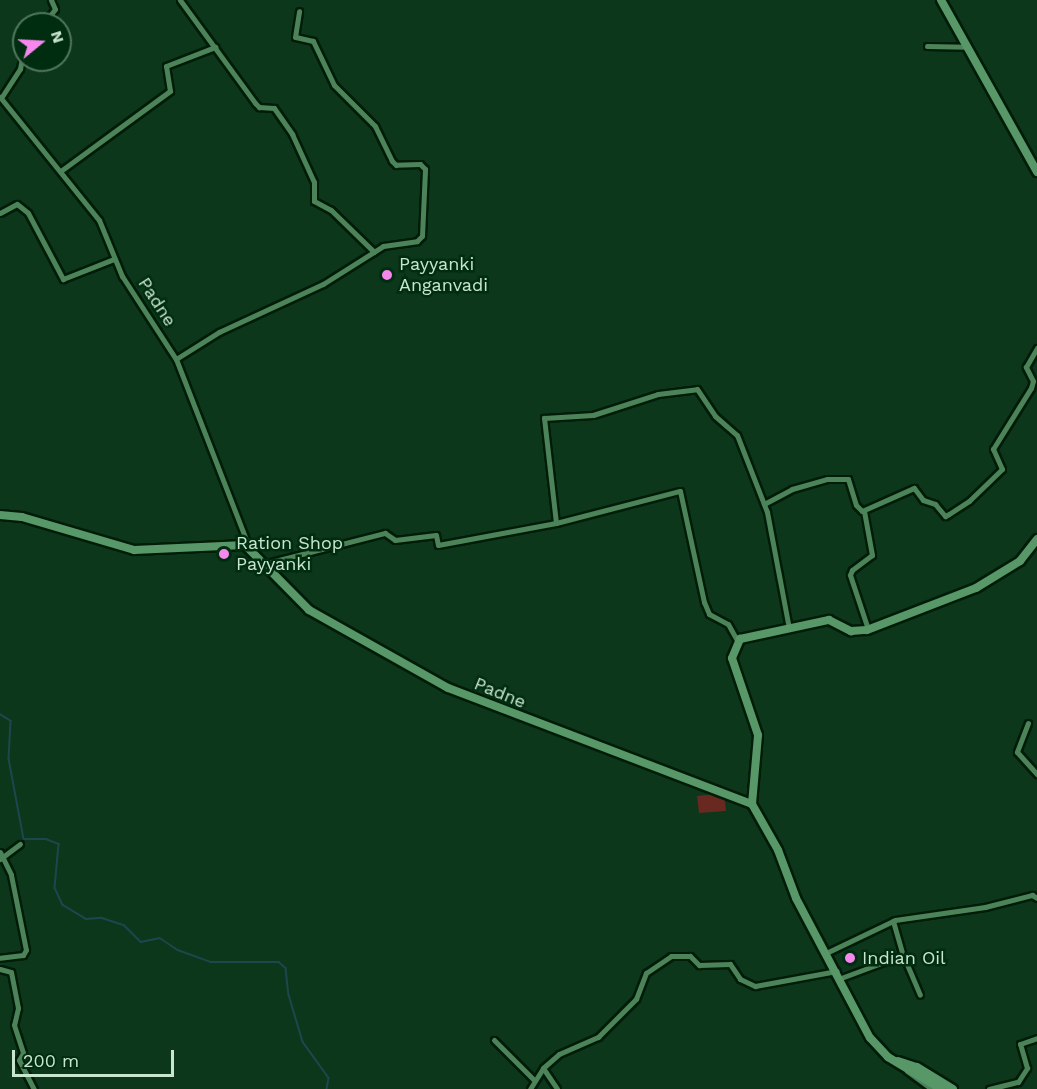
<!DOCTYPE html>
<html>
<head>
<meta charset="utf-8">
<style>
  body { margin:0 }
  #map { position:relative; width:1037px; height:1089px; overflow:hidden; background:#0c371a; font-family:"Work Sans",sans-serif }
  div>[style] { position:absolute }
  [style*='--x'] { left:calc(var(--x)*1px); top:calc(var(--y)*1px); width:calc(var(--w)*1px); rotate:calc(var(--a)*1deg) }
  .green>* { inset:0; background:#692920 }
  .stream>* { height:1.5px; margin:-0.75px; padding:0 0.75px; transform-origin:0.75px; border-radius:0.75px; background:#1d474e }
  .roads { filter:drop-shadow(2px 0 #011c08) drop-shadow(-2px 0 #011c08) drop-shadow(0 2px #011c08) drop-shadow(0 -2px #011c08) }
  .street>* { height:5px; margin:-2.5px; padding:0 2.5px; transform-origin:2.5px; border-radius:2.5px; background:#4c8359 }
  .secondary>* { height:8px; margin:-4px; padding:0 4px; transform-origin:4px; border-radius:4px; background:#589767 }
  .dots>* { width:16px; height:16px; translate:-50% -50%; box-sizing:border-box; border:3px solid #002d10; border-radius:50% }
  span { translate:-50% -50%; white-space:nowrap; text-align:center; line-height:1.15; -webkit-text-stroke:5px #002d10; paint-order:stroke }
  .poi-label { font-size:18px; color:#c8e5cd }
  .left { translate:0 -50%; text-align:left }
  .street-label { font-size:18px; color:#c8e5cd }
  .north { position:absolute; left:12px; top:12px; width:60px; height:60px; box-sizing:border-box; background:#002d10; border:2px solid #50775c; border-radius:50%; rotate:72deg; font-size:16px; font-weight:700; line-height:24px; text-align:center; color:#c8e5cd }
  .north::after { content:''; display:block; margin:auto; width:21px; height:27px; background:#f688ed; clip-path:polygon(50% 0,100% 100%,50% 72%,0 100%) }
  .scale { position:absolute; left:12px; top:1050px; width:162px; height:27px; box-sizing:border-box; border:3px solid #c8e5cd; border-top:0; padding-left:8px; font-size:18px; line-height:21px; white-space:nowrap; color:#c8e5cd; -webkit-text-stroke:4px #002d10; paint-order:stroke }
</style>
</head>
<body>
<div id="map">
  <div class="green">
    <i style="clip-path:polygon(724px 793px,726px 811px,699px 813px,697px 796px)"></i>
  </div>
  <div class="stream">
    <i style="--x:0;--y:714;--w:13;--a:32"></i>
    <i style="--x:11;--y:721;--w:38;--a:93"></i>
    <i style="--x:9;--y:759;--w:81;--a:79.4"></i>
    <i style="--x:24;--y:839;--w:22;--a:0"></i>
    <i style="--x:46;--y:839;--w:14;--a:21"></i>
    <i style="--x:59;--y:844;--w:44;--a:95.2"></i>
    <i style="--x:55;--y:888;--w:19;--a:65"></i>
    <i style="--x:63;--y:905;--w:27;--a:31"></i>
    <i style="--x:86;--y:919;--w:16;--a:-4"></i>
    <i style="--x:102;--y:918;--w:23;--a:18"></i>
    <i style="--x:124;--y:925;--w:24;--a:45"></i>
    <i style="--x:141;--y:942;--w:19;--a:-12"></i>
    <i style="--x:160;--y:938;--w:22;--a:34"></i>
    <i style="--x:178;--y:950;--w:35;--a:20"></i>
    <i style="--x:211;--y:962;--w:68;--a:0"></i>
    <i style="--x:279;--y:962;--w:9;--a:41"></i>
    <i style="--x:286;--y:968;--w:27;--a:84"></i>
    <i style="--x:289;--y:995;--w:49;--a:73.4"></i>
    <i style="--x:303;--y:1042;--w:44;--a:54.2"></i>
    <i style="--x:329;--y:1078;--w:11;--a:100"></i>
  </div>
  <div class="roads">
    <div class="street">
      <i style="--x:180;--y:0;--w:127;--a:53.9"></i>
      <i style="--x:255;--y:103;--w:6;--a:45"></i>
      <i style="--x:259;--y:107;--w:15;--a:4"></i>
      <i style="--x:274;--y:108;--w:32;--a:55"></i>
      <i style="--x:292;--y:134;--w:53;--a:65.4"></i>
      <i style="--x:314;--y:182;--w:19;--a:90"></i>
      <i style="--x:314;--y:201;--w:19;--a:28"></i>
      <i style="--x:331;--y:210;--w:60;--a:44.3"></i>
      <i style="--x:43;--y:24;--w:19;--a:-51"></i>
      <i style="--x:55;--y:9;--w:10;--a:-114"></i>
      <i style="--x:927;--y:46;--w:39;--a:1"></i>
      <i style="--x:0;--y:97;--w:158;--a:51.2"></i>
      <i style="--x:99;--y:220;--w:61;--a:67.7"></i>
      <i style="--x:122;--y:276;--w:99;--a:57"></i>
      <i style="--x:176;--y:359;--w:202;--a:68.8"></i>
      <i style="--x:1;--y:98;--w:35;--a:-57"></i>
      <i style="--x:20;--y:69;--w:22;--a:-80"></i>
      <i style="--x:62;--y:170;--w:134;--a:-36.2"></i>
      <i style="--x:170;--y:91;--w:25;--a:-99"></i>
      <i style="--x:166;--y:66;--w:53;--a:-21.2"></i>
      <i style="--x:0;--y:213;--w:19;--a:-28"></i>
      <i style="--x:17;--y:204;--w:14;--a:39"></i>
      <i style="--x:28;--y:213;--w:75;--a:62.1"></i>
      <i style="--x:63;--y:279;--w:55;--a:-21.4"></i>
      <i style="--x:176;--y:359;--w:51;--a:-32.1"></i>
      <i style="--x:219;--y:332;--w:115;--a:-24.8"></i>
      <i style="--x:323;--y:284;--w:71;--a:-32.3"></i>
      <i style="--x:383;--y:246;--w:34;--a:-8"></i>
      <i style="--x:417;--y:241;--w:7;--a:-45"></i>
      <i style="--x:422;--y:236;--w:67;--a:-87.4"></i>
      <i style="--x:425;--y:169;--w:7;--a:-135"></i>
      <i style="--x:420;--y:164;--w:24;--a:178"></i>
      <i style="--x:396;--y:165;--w:6;--a:-135"></i>
      <i style="--x:392;--y:161;--w:39;--a:-116"></i>
      <i style="--x:375;--y:126;--w:58;--a:-135"></i>
      <i style="--x:334;--y:85;--w:49;--a:-115.5"></i>
      <i style="--x:313;--y:41;--w:18;--a:-167"></i>
      <i style="--x:295;--y:37;--w:26;--a:-81"></i>
      <i style="--x:764;--y:504;--w:32;--a:-28"></i>
      <i style="--x:792;--y:489;--w:36;--a:-16"></i>
      <i style="--x:827;--y:479;--w:21;--a:0"></i>
      <i style="--x:848;--y:479;--w:27;--a:73"></i>
      <i style="--x:856;--y:505;--w:8;--a:45"></i>
      <i style="--x:862;--y:511;--w:57;--a:-23.9"></i>
      <i style="--x:914;--y:488;--w:15;--a:53"></i>
      <i style="--x:923;--y:500;--w:13;--a:18"></i>
      <i style="--x:935;--y:504;--w:16;--a:50"></i>
      <i style="--x:945;--y:516;--w:4;--a:-27"></i>
      <i style="--x:949;--y:514;--w:24;--a:-33"></i>
      <i style="--x:969;--y:501;--w:46;--a:-44.1"></i>
      <i style="--x:1002;--y:469;--w:22;--a:-114"></i>
      <i style="--x:993;--y:449;--w:72;--a:-58.1"></i>
      <i style="--x:1031;--y:388;--w:7;--a:-74"></i>
      <i style="--x:1033;--y:381;--w:16;--a:-117"></i>
      <i style="--x:1026;--y:367;--w:22;--a:-60"></i>
      <i style="--x:864;--y:511;--w:45;--a:79.7"></i>
      <i style="--x:872;--y:555;--w:25;--a:143"></i>
      <i style="--x:852;--y:570;--w:5;--a:112"></i>
      <i style="--x:850;--y:575;--w:57;--a:71.6"></i>
      <i style="--x:556;--y:523;--w:128;--a:-14.5"></i>
      <i style="--x:680;--y:491;--w:114;--a:77.8"></i>
      <i style="--x:704;--y:602;--w:13;--a:67"></i>
      <i style="--x:709;--y:614;--w:21;--a:28"></i>
      <i style="--x:728;--y:624;--w:21;--a:61"></i>
      <i style="--x:263;--y:564;--w:126;--a:-14.3"></i>
      <i style="--x:385;--y:533;--w:12;--a:35"></i>
      <i style="--x:395;--y:540;--w:41;--a:-7"></i>
      <i style="--x:436;--y:535;--w:10;--a:79"></i>
      <i style="--x:438;--y:545;--w:120;--a:-10.6"></i>
      <i style="--x:556;--y:523;--w:106;--a:-96.5"></i>
      <i style="--x:544;--y:418;--w:49;--a:-3.5"></i>
      <i style="--x:593;--y:415;--w:68;--a:-17.9"></i>
      <i style="--x:658;--y:394;--w:39;--a:-7"></i>
      <i style="--x:697;--y:389;--w:32;--a:56"></i>
      <i style="--x:715;--y:416;--w:29;--a:41"></i>
      <i style="--x:737;--y:435;--w:83;--a:68.7"></i>
      <i style="--x:767;--y:512;--w:118;--a:79.3"></i>
      <i style="--x:1028;--y:723;--w:31;--a:111"></i>
      <i style="--x:1017;--y:752;--w:30;--a:48"></i>
      <i style="--x:0;--y:852;--w:25;--a:64"></i>
      <i style="--x:11;--y:875;--w:76;--a:78.7"></i>
      <i style="--x:26;--y:950;--w:6;--a:121"></i>
      <i style="--x:23;--y:955;--w:23;--a:173"></i>
      <i style="--x:0;--y:859;--w:25;--a:-37"></i>
      <i style="--x:893;--y:921;--w:35;--a:74"></i>
      <i style="--x:826;--y:953;--w:76;--a:-25.6"></i>
      <i style="--x:895;--y:920;--w:91;--a:-8.2"></i>
      <i style="--x:985;--y:907;--w:49;--a:-14.3"></i>
      <i style="--x:1032;--y:895;--w:6;--a:31"></i>
      <i style="--x:0;--y:969;--w:11;--a:15"></i>
      <i style="--x:11;--y:972;--w:37;--a:79"></i>
      <i style="--x:18;--y:1008;--w:17;--a:103"></i>
      <i style="--x:14;--y:1025;--w:29;--a:72"></i>
      <i style="--x:23;--y:1053;--w:8;--a:120"></i>
      <i style="--x:19;--y:1060;--w:33;--a:63"></i>
      <i style="--x:841;--y:978;--w:66;--a:-20.4"></i>
      <i style="--x:903;--y:955;--w:43;--a:67"></i>
      <i style="--x:494;--y:1040;--w:57;--a:45"></i>
      <i style="--x:543;--y:1068;--w:25;--a:56"></i>
      <i style="--x:907;--y:1071;--w:31;--a:36"></i>
      <i style="--x:530;--y:1089;--w:25;--a:-58"></i>
      <i style="--x:543;--y:1068;--w:21;--a:-41"></i>
      <i style="--x:559;--y:1054;--w:43;--a:-23.6"></i>
      <i style="--x:598;--y:1037;--w:54;--a:-45"></i>
      <i style="--x:636;--y:999;--w:28;--a:-69"></i>
      <i style="--x:646;--y:973;--w:30;--a:-34"></i>
      <i style="--x:671;--y:956;--w:19;--a:0"></i>
      <i style="--x:690;--y:956;--w:13;--a:45"></i>
      <i style="--x:699;--y:965;--w:31;--a:-2"></i>
      <i style="--x:730;--y:964;--w:18;--a:56"></i>
      <i style="--x:740;--y:979;--w:17;--a:25"></i>
      <i style="--x:755;--y:986;--w:83;--a:-10.4"></i>
      <i style="--x:989;--y:1089;--w:30;--a:-14"></i>
      <i style="--x:1018;--y:1082;--w:17;--a:-57"></i>
      <i style="--x:1027;--y:1068;--w:25;--a:-106"></i>
      <i style="--x:1020;--y:1044;--w:18;--a:-19"></i>
    </div>
    <div class="secondary">
      <i style="--x:941;--y:0;--w:197;--a:60.8"></i>
      <i style="--x:0;--y:515;--w:22;--a:5"></i>
      <i style="--x:22;--y:517;--w:117;--a:16.4"></i>
      <i style="--x:134;--y:550;--w:111;--a:-2.6"></i>
      <i style="--x:245;--y:545;--w:91;--a:45.4"></i>
      <i style="--x:309;--y:610;--w:159;--a:29.3"></i>
      <i style="--x:448;--y:688;--w:325;--a:20.9"></i>
      <i style="--x:898;--y:1061;--w:20;--a:18"></i>
      <i style="--x:917;--y:1067;--w:42;--a:31.4"></i>
      <i style="--x:941;--y:1089;--w:62;--a:-148.9"></i>
      <i style="--x:888;--y:1057;--w:26;--a:-133"></i>
      <i style="--x:870;--y:1038;--w:158;--a:-117.9"></i>
      <i style="--x:796;--y:898;--w:51;--a:-110.6"></i>
      <i style="--x:778;--y:850;--w:53;--a:-119.5"></i>
      <i style="--x:752;--y:804;--w:69;--a:-85"></i>
      <i style="--x:758;--y:735;--w:81;--a:-108.7"></i>
      <i style="--x:732;--y:658;--w:21;--a:-67"></i>
      <i style="--x:740;--y:639;--w:91;--a:-12.1"></i>
      <i style="--x:829;--y:620;--w:25;--a:27"></i>
      <i style="--x:851;--y:631;--w:16;--a:-4"></i>
      <i style="--x:867;--y:630;--w:117;--a:-21.1"></i>
      <i style="--x:976;--y:588;--w:52;--a:-31.5"></i>
      <i style="--x:1020;--y:561;--w:28;--a:-52"></i>
    </div>
  </div>
  <div class="dots">
    <i style="left:387px;top:275px;background:#f688ed"></i>
    <i style="left:224px;top:554px;background:#f688ed"></i>
    <i style="left:850px;top:958px;background:#f688ed"></i>
  </div>
  <div class="poi-label">
    <span class="left" style="left:399px;top:275px">Payyanki<br>Anganvadi</span>
    <span class="left" style="left:236px;top:554px">Ration Shop<br>Payyanki</span>
    <span class="left" style="left:862px;top:958px">Indian Oil</span>
  </div>
  <div class="street-label">
    <span style="left:157px;top:302px;rotate:57deg">Padne</span>
    <span style="left:500px;top:693px;rotate:22deg">Padne</span>
  </div>
  <div class="north">N</div>
  <div class="scale">200 m</div>
</div>
</body>
</html>
